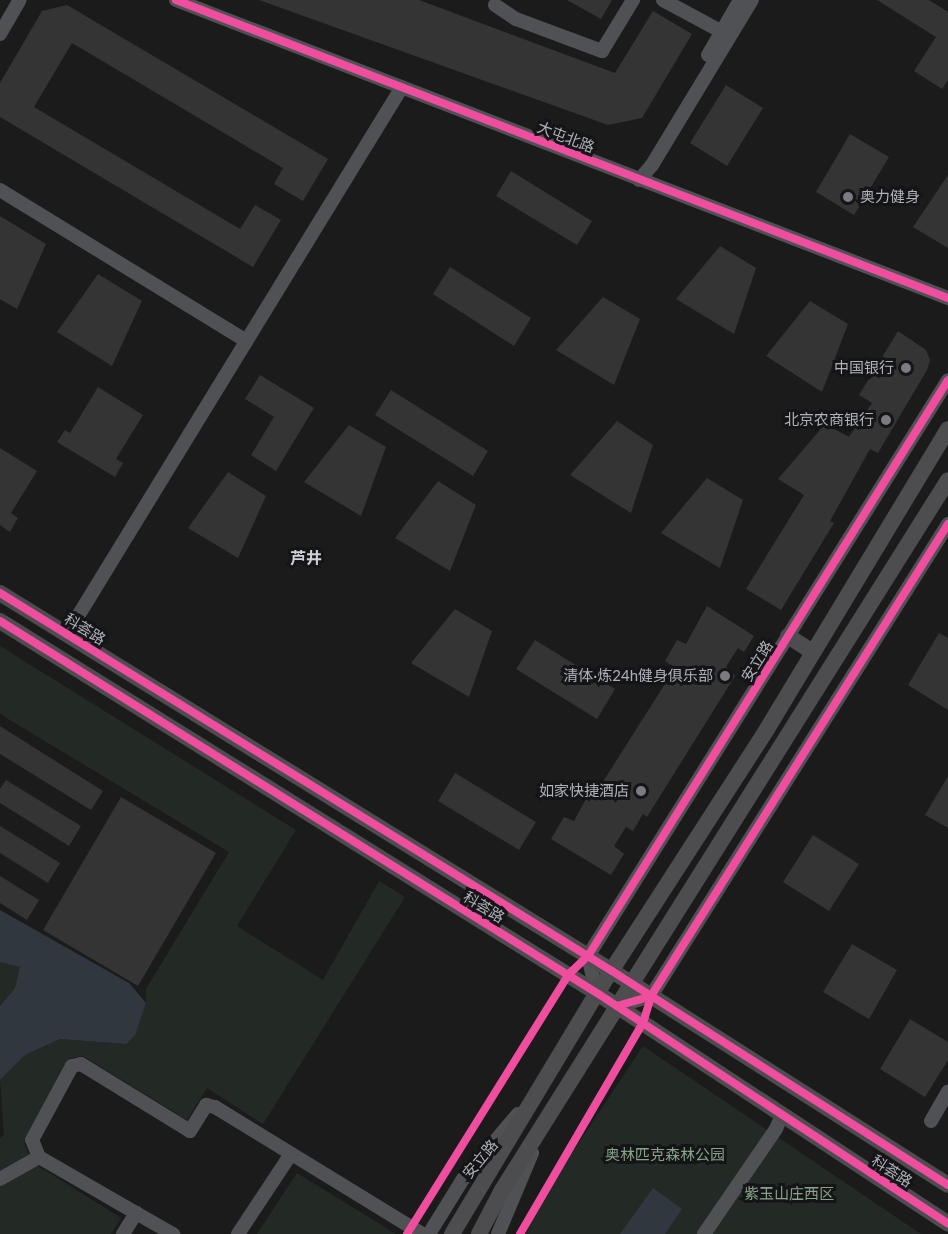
<!DOCTYPE html>
<html>
<head>
<meta charset="utf-8">
<style>
  body { margin:0 }
  #map { position:relative; width:948px; height:1234px; overflow:hidden; background:#1b1b1b; font-family:Lato,"Noto Sans SC",sans-serif }
  div>[style] { position:absolute }
  [style*='--x'] { left:calc(var(--x)*1px); top:calc(var(--y)*1px); width:calc(var(--w)*1px); rotate:calc(var(--a)*1deg) }
  .green>* { inset:0; background:#232a25 }
  .water>* { inset:0; background:#31373e }
  .building>* { inset:0; background:#343435 }
  .minor>* { height:14px; margin:-7px; padding:0 7px; transform-origin:7px; border-radius:7px; background:#505154 }
  .major>* { height:16px; margin:-8px; padding:0 8px; transform-origin:8px; border-radius:8px; background:#4d4d50 }
  .cycleway>* { height:8px; margin:-4px; padding:0 4px; transform-origin:4px; border-radius:4px; background:#ef4d9e }
  .dots>* { width:16px; height:16px; translate:-50% -50%; box-sizing:border-box; border:3px solid #151517; border-radius:50% }
  span { translate:-50% -50%; white-space:nowrap; text-align:center; line-height:1.15; -webkit-text-stroke:6px #151517; paint-order:stroke }
  .street-label { font-size:15px; color:#aeb1ba }
  .poi-label { font-size:15px; color:#aeb1ba }
  .left { translate:0 -50%; text-align:left }
  .right { translate:-100% -50%; text-align:right }
  .park-label { font-size:15px; color:#87a38a }
  .neighbourhood-label { font-size:16px; color:#cfd0d7; font-weight:700 }
</style>
</head>
<body>
<div id="map">
  <div class="green">
    <i style="clip-path:polygon(0 646px,296px 830px,237px 926px,323px 980px,379px 881px,405px 897px,263px 1124px,207px 1088px,187px 1120px,83px 1056px,70px 1058px,24px 1143px,32px 1162px,121px 1218px,111px 1234px,0 1234px,0 1138px,4px 1135px,0 1080px,25px 1055px,60px 1039px,125px 1044px,146px 1003px,146px 989px,229px 852px,0 714px)"></i>
    <i style="clip-path:polygon(0 962px,21px 966px,15px 988px,0 1006px)"></i>
    <i style="clip-path:polygon(643px 1046px,921px 1234px,526px 1234px,545px 1194px)"></i>
    <i style="clip-path:polygon(297px 1173px,396px 1234px,257px 1234px)"></i>
  </div>
  <div class="water">
    <i style="clip-path:polygon(0 910px,129px 983px,146px 1003px,135px 1035px,126px 1044px,60px 1039px,25px 1055px,0 1080px,0 1006px,15px 988px,20px 967px,0 962px)"></i>
    <i style="clip-path:polygon(653px 1188px,682px 1209px,665px 1234px,620px 1234px)"></i>
  </div>
  <div class="building">
    <i style="clip-path:polygon(259px 0,419px 0,615px 73px,653px 11px,692px 34px,642px 118px,608px 125px)"></i>
    <i style="clip-path:polygon(567px 0,612px 0,601px 19px)"></i>
    <i style="clip-path:polygon(877px 0,929px 0,948px 12px,948px 80px,942px 89px,914px 71px,936px 37px)"></i>
    <i style="clip-path:polygon(67px 5px,328px 159px,303px 201px,274px 184px,283px 168px,72px 43px,34px 107px,240px 229px,255px 205px,281px 220px,253px 267px,0 117px,0 83px,42px 11px)"></i>
    <i style="clip-path:polygon(726px 85px,763px 108px,727px 166px,690px 143px)"></i>
    <i style="clip-path:polygon(850px 134px,889px 157px,854px 215px,816px 192px)"></i>
    <i style="clip-path:polygon(511px 171px,592px 221px,577px 245px,496px 196px)"></i>
    <i style="clip-path:polygon(948px 175px,948px 248px,913px 227px)"></i>
    <i style="clip-path:polygon(0 216px,46px 244px,17px 309px,0 299px)"></i>
    <i style="clip-path:polygon(720px 246px,756px 268px,734px 334px,676px 299px)"></i>
    <i style="clip-path:polygon(450px 267px,531px 318px,514px 346px,433px 294px)"></i>
    <i style="clip-path:polygon(98px 274px,142px 301px,112px 366px,57px 332px)"></i>
    <i style="clip-path:polygon(603px 297px,640px 319px,614px 385px,556px 350px)"></i>
    <i style="clip-path:polygon(810px 301px,848px 324px,822px 392px,766px 356px)"></i>
    <i style="clip-path:polygon(898px 331px,926px 350px,930px 360px,927px 370px,878px 453px,870px 449px,830px 521px,834px 523px,781px 610px,746px 589px,804px 495px,778px 479px,825px 424px,849px 437px,872px 403px,859px 395px)"></i>
    <i style="clip-path:polygon(260px 375px,314px 408px,276px 471px,251px 455px,274px 417px,245px 399px)"></i>
    <i style="clip-path:polygon(98px 387px,143px 415px,116px 459px,123px 463px,115px 477px,57px 442px,65px 430px,70px 433px)"></i>
    <i style="clip-path:polygon(391px 390px,488px 451px,473px 476px,375px 415px)"></i>
    <i style="clip-path:polygon(617px 421px,653px 445px,631px 513px,570px 475px)"></i>
    <i style="clip-path:polygon(349px 425px,386px 447px,361px 516px,304px 482px)"></i>
    <i style="clip-path:polygon(0 448px,37px 471px,11px 513px,18px 518px,10px 532px,0 525px)"></i>
    <i style="clip-path:polygon(228px 472px,266px 496px,238px 558px,188px 528px)"></i>
    <i style="clip-path:polygon(707px 478px,743px 500px,720px 568px,661px 533px)"></i>
    <i style="clip-path:polygon(438px 481px,476px 505px,450px 571px,395px 538px)"></i>
    <i style="clip-path:polygon(707px 606px,754px 636px,744px 652px,738px 648px,726px 667px,735px 676px,647px 817px,643px 814px,633px 831px,626px 827px,614px 846px,624px 854px,611px 875px,551px 839px,564px 817px,574px 821px,594px 784px,599px 788px,675px 668px,665px 661px,677px 640px,686px 644px)"></i>
    <i style="clip-path:polygon(455px 609px,492px 631px,469px 697px,411px 663px)"></i>
    <i style="clip-path:polygon(939px 633px,948px 638px,948px 710px,908px 685px)"></i>
    <i style="clip-path:polygon(535px 640px,615px 689px,597px 719px,516px 669px)"></i>
    <i style="clip-path:polygon(0 726px,103px 791px,91px 810px,0 754px)"></i>
    <i style="clip-path:polygon(455px 773px,536px 822px,519px 850px,438px 801px)"></i>
    <i style="clip-path:polygon(948px 776px,948px 828px,925px 815px)"></i>
    <i style="clip-path:polygon(6px 780px,81px 826px,69px 846px,0 803px,0 789px)"></i>
    <i style="clip-path:polygon(121px 797px,216px 853px,138px 986px,43px 930px)"></i>
    <i style="clip-path:polygon(0 826px,60px 863px,48px 883px,0 853px)"></i>
    <i style="clip-path:polygon(813px 835px,859px 864px,829px 911px,783px 882px)"></i>
    <i style="clip-path:polygon(0 876px,39px 900px,27px 920px,0 903px)"></i>
    <i style="clip-path:polygon(852px 944px,897px 970px,869px 1019px,823px 992px)"></i>
    <i style="clip-path:polygon(910px 1019px,948px 1042px,948px 1060px,925px 1097px,880px 1069px)"></i>
  </div>
  <div class="minor">
    <i style="--x:176;--y:0;--w:828;--a:21.11"></i>
    <i style="--x:663;--y:0;--w:74;--a:28.3"></i>
    <i style="--x:495;--y:5;--w:25;--a:34"></i>
    <i style="--x:516;--y:19;--w:92;--a:20.4"></i>
    <i style="--x:602;--y:51;--w:60;--a:-58.7"></i>
    <i style="--x:0;--y:34;--w:39;--a:-60"></i>
    <i style="--x:708;--y:55;--w:64;--a:-59.8"></i>
    <i style="--x:639;--y:180;--w:20;--a:-49"></i>
    <i style="--x:652;--y:165;--w:193;--a:-58.8"></i>
    <i style="--x:0;--y:190;--w:289;--a:31.5"></i>
    <i style="--x:67;--y:634;--w:641;--a:-58.52"></i>
    <i style="--x:597;--y:993;--w:38;--a:-104"></i>
    <i style="--x:588;--y:956;--w:679;--a:-57.99"></i>
    <i style="--x:617;--y:1006;--w:35;--a:-16"></i>
    <i style="--x:651;--y:996;--w:558;--a:-57.82"></i>
    <i style="--x:931;--y:1121;--w:34;--a:-60"></i>
    <i style="--x:0;--y:1179;--w:45;--a:-29.4"></i>
    <i style="--x:136;--y:1213;--w:43;--a:29.6"></i>
    <i style="--x:123;--y:1234;--w:25;--a:-58"></i>
    <i style="--x:136;--y:1213;--w:112;--a:-150"></i>
    <i style="--x:39;--y:1157;--w:18;--a:-112"></i>
    <i style="--x:32;--y:1140;--w:84;--a:-61.6"></i>
    <i style="--x:72;--y:1066;--w:9;--a:-13"></i>
    <i style="--x:81;--y:1064;--w:128;--a:31.6"></i>
    <i style="--x:190;--y:1131;--w:31;--a:-58"></i>
    <i style="--x:206;--y:1105;--w:9;--a:13"></i>
    <i style="--x:215;--y:1107;--w:243;--a:31.5"></i>
    <i style="--x:238;--y:1234;--w:96;--a:-56.5"></i>
    <i style="--x:429;--y:1234;--w:65;--a:-58.3"></i>
    <i style="--x:463;--y:1179;--w:85;--a:-49.8"></i>
    <i style="--x:498;--y:1234;--w:88;--a:-67.2"></i>
    <i style="--x:704;--y:1234;--w:127;--a:-55.6"></i>
    <i style="--x:776;--y:1129;--w:15;--a:-67"></i>
  </div>
  <div class="major">
    <i style="--x:0;--y:593;--w:719;--a:31.7"></i>
    <i style="--x:612;--y:971;--w:398;--a:32.5"></i>
    <i style="--x:0;--y:621;--w:703;--a:31.93"></i>
    <i style="--x:597;--y:993;--w:420;--a:33.3"></i>
    <i style="--x:788;--y:636;--w:30;--a:33"></i>
    <i style="--x:452;--y:1234;--w:281;--a:-59"></i>
    <i style="--x:597;--y:993;--w:314;--a:-57.2"></i>
    <i style="--x:767;--y:729;--w:350;--a:-58.9"></i>
    <i style="--x:479;--y:1234;--w:50;--a:-62.4"></i>
    <i style="--x:502;--y:1190;--w:838;--a:-57.86"></i>
  </div>
  <div class="cycleway">
    <i style="--x:176;--y:0;--w:828;--a:21.11"></i>
    <i style="--x:0;--y:593;--w:719;--a:31.7"></i>
    <i style="--x:612;--y:971;--w:398;--a:32.5"></i>
    <i style="--x:0;--y:621;--w:703;--a:31.93"></i>
    <i style="--x:597;--y:993;--w:420;--a:33.3"></i>
    <i style="--x:617;--y:1006;--w:35;--a:-16"></i>
    <i style="--x:651;--y:996;--w:558;--a:-57.82"></i>
    <i style="--x:407;--y:1234;--w:305;--a:-58.1"></i>
    <i style="--x:568;--y:975;--w:28;--a:-44"></i>
    <i style="--x:588;--y:956;--w:679;--a:-57.99"></i>
    <i style="--x:520;--y:1234;--w:244;--a:-59.8"></i>
    <i style="--x:643;--y:1023;--w:28;--a:-73"></i>
  </div>
  <div class="dots">
    <i style="left:848px;top:197px;background:#7b7c82"></i>
    <i style="left:906px;top:368px;background:#7b7c82"></i>
    <i style="left:886px;top:420px;background:#7b7c82"></i>
    <i style="left:725px;top:676px;background:#7b7c82"></i>
    <i style="left:641px;top:791px;background:#7b7c82"></i>
  </div>
  <div class="street-label">
    <span style="left:566px;top:137px;rotate:21deg">大屯北路</span>
    <span style="left:85px;top:629px;rotate:32deg">科荟路</span>
    <span style="left:757px;top:661px;rotate:-58deg">安立路</span>
    <span style="left:484px;top:907px;rotate:32deg">科荟路</span>
    <span style="left:480px;top:1159px;rotate:-50deg">安立路</span>
    <span style="left:892px;top:1171px;rotate:33deg">科荟路</span>
  </div>
  <div class="poi-label">
    <span class="left" style="left:860px;top:197px">奥力健身</span>
    <span class="right" style="left:894px;top:368px">中国银行</span>
    <span class="right" style="left:874px;top:420px">北京农商银行</span>
    <span class="right" style="left:713px;top:676px">清体·炼24h健身俱乐部</span>
    <span class="right" style="left:629px;top:791px">如家快捷酒店</span>
  </div>
  <div class="park-label">
    <span style="left:665px;top:1155px">奥林匹克森林公园</span>
    <span style="left:789px;top:1194px">紫玉山庄西区</span>
  </div>
  <div class="neighbourhood-label">
    <span style="left:306px;top:558px">芦井</span>
  </div>
</div>
</body>
</html>
